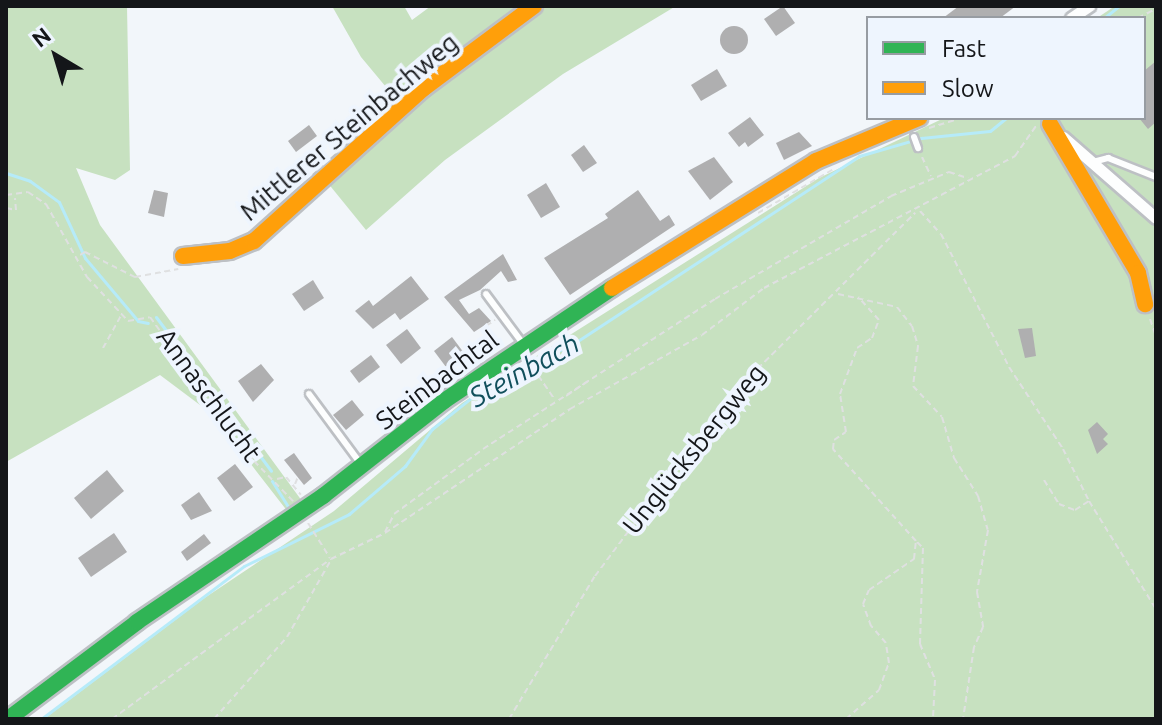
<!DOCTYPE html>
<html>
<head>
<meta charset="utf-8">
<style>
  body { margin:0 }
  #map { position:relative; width:1162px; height:725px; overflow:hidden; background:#f2f6fa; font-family:Ubuntu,sans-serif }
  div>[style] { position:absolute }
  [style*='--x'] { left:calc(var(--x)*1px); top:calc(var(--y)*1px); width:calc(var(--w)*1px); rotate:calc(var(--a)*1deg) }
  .green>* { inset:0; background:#c7e1c0 }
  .stream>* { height:3px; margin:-1.5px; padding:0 1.5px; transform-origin:1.5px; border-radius:1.5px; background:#b6ebf9 }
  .building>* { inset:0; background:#afafb0 }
  .round { border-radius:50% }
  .path>* { height:2px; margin-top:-1px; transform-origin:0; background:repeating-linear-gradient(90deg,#dfe0e1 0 6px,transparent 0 10px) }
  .roads { filter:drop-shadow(2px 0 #bdc0c4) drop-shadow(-2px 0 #bdc0c4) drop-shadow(0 2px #bdc0c4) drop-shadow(0 -2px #bdc0c4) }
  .lane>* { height:6px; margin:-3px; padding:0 3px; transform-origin:3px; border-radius:3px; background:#fdfefe }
  .street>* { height:11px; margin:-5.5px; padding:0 5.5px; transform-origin:5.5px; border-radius:5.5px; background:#fdfefe }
  .fast>* { height:16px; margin:-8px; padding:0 8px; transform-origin:8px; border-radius:8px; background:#30b455 }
  .slow>* { height:16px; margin:-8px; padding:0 8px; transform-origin:8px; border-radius:8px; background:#ff9f0a }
  span { translate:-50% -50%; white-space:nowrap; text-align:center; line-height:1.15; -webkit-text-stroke:8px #eef5fe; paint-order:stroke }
  .street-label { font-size:26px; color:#141619 }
  .water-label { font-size:28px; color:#114f5c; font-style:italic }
  .frame { position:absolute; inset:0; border:8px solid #141619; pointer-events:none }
  .legend { position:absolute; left:866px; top:16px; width:280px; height:104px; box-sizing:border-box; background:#eef5fe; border:2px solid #979ca2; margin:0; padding:10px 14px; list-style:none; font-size:24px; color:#141619 }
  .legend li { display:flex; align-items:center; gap:16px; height:40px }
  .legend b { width:40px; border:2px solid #979ca2 }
  .north { position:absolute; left:16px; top:16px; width:80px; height:80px; -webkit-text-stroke:6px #eef5fe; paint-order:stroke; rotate:322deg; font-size:22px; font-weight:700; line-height:32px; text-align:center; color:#141619 }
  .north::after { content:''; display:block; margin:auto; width:28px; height:36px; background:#141619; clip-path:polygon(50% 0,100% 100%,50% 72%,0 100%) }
</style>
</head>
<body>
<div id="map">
  <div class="green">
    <i style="clip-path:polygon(6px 6px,127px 6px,130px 170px,115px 180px,76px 168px,100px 225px,302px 501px,288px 512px,212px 414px,160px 375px,6px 462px)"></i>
    <i style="clip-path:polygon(332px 6px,404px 6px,412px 20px,431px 6px,676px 6px,563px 74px,445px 160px,366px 230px,327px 182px,401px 105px,361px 57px)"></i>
    <i style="clip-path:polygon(1115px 6px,1156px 6px,1156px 719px,44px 719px,203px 599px,334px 511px,462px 403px,819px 178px,944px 118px,1144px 118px,1144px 18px,1097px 18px)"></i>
  </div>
  <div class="stream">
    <i style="--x:1104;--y:18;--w:19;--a:-39"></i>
    <i style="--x:6;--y:173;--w:25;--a:18"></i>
    <i style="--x:30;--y:181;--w:36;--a:36"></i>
    <i style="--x:59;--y:202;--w:62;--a:65.1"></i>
    <i style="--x:85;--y:258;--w:82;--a:49.9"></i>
    <i style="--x:138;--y:321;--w:10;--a:11"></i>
    <i style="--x:156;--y:317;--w:192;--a:53.2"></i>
    <i style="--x:272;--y:481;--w:36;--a:58"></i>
    <i style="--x:41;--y:719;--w:254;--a:-37"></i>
    <i style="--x:244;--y:566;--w:117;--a:-26.3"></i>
    <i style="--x:349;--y:514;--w:74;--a:-40.6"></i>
    <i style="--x:405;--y:466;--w:46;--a:-53.9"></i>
    <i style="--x:432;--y:429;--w:56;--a:-38.5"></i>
    <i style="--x:476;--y:394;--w:52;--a:-32.5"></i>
    <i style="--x:520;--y:366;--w:54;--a:-21.8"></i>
    <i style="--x:570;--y:346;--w:346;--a:-33.3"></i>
    <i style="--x:859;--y:156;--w:65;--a:-16.2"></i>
    <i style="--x:921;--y:138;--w:69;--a:-5.8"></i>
    <i style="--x:990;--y:131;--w:21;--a:-39"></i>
  </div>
  <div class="building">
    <i style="clip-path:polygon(783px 6px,795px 23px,776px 36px,764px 19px)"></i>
    <i style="clip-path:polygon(959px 6px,1016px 6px,1000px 18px,943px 18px)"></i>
    <i class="round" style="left:720px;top:26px;width:28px;height:28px"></i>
    <i style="clip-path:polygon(1156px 61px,1156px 122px,1148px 129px,1139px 118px,1144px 118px,1144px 71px)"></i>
    <i style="clip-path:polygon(717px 69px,727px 86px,701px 101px,691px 85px)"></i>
    <i style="clip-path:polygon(750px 117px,764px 135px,748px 147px,745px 142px,739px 147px,728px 133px)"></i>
    <i style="clip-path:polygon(309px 125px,317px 136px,296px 152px,288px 141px)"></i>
    <i style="clip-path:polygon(799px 132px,812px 146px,784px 160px,776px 143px)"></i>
    <i style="clip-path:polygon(584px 145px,597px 163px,583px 172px,571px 155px)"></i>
    <i style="clip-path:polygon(714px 157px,733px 182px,710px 200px,688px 171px)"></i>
    <i style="clip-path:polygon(546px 183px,560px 207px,541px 218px,527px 195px)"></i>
    <i style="clip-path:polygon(154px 190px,168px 193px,164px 217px,148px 213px)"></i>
    <i style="clip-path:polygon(638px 190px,660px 221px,669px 215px,675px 225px,570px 295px,544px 258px,608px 218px,605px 214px)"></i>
    <i style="clip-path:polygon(503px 254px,517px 280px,508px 282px,501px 271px,480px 290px,459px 300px,469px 314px,479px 308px,491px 321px,474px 332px,444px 297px)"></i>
    <i style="clip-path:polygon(411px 276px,429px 299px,400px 320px,395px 313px,373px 329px,355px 311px,369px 300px,373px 306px)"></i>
    <i style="clip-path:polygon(313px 280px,324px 298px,304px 311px,292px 294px)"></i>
    <i style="clip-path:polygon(1032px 328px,1036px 356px,1025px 358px,1018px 329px)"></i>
    <i style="clip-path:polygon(407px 329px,421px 348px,401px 364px,386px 345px)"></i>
    <i style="clip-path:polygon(452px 337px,464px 353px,446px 367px,434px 351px)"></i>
    <i style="clip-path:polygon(371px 355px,380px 367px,359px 383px,350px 371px)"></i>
    <i style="clip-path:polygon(261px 364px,274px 380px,253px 402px,238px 381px)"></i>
    <i style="clip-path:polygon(352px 400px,364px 415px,346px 430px,333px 415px)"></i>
    <i style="clip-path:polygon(1097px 422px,1108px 434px,1103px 439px,1108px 444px,1097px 454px,1088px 430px)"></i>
    <i style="clip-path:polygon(294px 453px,312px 478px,304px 485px,284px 460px)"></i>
    <i style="clip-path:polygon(235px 464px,253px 487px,234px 501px,217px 478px)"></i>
    <i style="clip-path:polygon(107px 470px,124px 491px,91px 519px,74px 498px)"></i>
    <i style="clip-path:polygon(199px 492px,212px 511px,191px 520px,181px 505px)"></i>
    <i style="clip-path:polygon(114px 533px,127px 552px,91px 577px,78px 558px)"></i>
    <i style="clip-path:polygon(204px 534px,211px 543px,187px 561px,181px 552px)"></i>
  </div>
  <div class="path">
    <i style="--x:1138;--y:18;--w:20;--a:-27"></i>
    <i style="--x:929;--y:128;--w:34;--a:-17"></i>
    <i style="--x:922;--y:157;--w:21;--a:65"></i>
    <i style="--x:6;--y:195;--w:22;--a:-8"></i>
    <i style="--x:28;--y:192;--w:22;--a:34"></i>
    <i style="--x:46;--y:204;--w:84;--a:60.7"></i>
    <i style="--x:87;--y:277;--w:60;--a:47"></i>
    <i style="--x:128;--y:321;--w:22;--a:-10"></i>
    <i style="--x:150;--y:317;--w:178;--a:54.2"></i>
    <i style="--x:254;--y:461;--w:56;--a:45.7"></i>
    <i style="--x:6;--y:208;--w:10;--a:11"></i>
    <i style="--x:16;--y:210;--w:12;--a:-95"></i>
    <i style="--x:920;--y:211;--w:31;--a:48"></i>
    <i style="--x:941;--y:234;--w:149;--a:62.9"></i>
    <i style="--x:1009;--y:367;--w:98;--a:56.6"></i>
    <i style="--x:1063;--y:449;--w:58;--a:63.4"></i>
    <i style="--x:1089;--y:501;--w:127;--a:58.2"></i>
    <i style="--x:758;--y:213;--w:86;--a:-30.2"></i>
    <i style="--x:80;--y:255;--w:6;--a:-31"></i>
    <i style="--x:85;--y:252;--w:56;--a:26.6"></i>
    <i style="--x:135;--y:277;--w:44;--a:-10.5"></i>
    <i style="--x:838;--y:294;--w:60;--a:12.4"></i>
    <i style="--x:897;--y:307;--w:24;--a:52"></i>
    <i style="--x:912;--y:326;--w:21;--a:73"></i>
    <i style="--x:918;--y:346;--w:40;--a:97.1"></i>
    <i style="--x:913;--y:386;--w:42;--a:46.9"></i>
    <i style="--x:942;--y:417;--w:43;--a:73.7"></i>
    <i style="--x:954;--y:458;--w:45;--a:57.7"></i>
    <i style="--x:978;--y:496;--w:35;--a:74"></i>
    <i style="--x:988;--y:530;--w:63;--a:100.1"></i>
    <i style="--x:977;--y:592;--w:36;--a:80"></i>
    <i style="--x:983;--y:627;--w:22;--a:114"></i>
    <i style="--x:974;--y:647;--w:73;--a:98.7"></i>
    <i style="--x:1150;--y:319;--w:18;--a:71"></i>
    <i style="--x:486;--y:326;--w:11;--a:-34"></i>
    <i style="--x:103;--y:348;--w:37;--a:-61"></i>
    <i style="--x:527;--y:359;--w:50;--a:55.7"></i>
    <i style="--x:566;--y:396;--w:29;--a:-34"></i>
    <i style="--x:277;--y:479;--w:9;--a:-13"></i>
    <i style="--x:286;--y:477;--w:23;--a:50"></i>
    <i style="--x:1044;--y:480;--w:28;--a:58"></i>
    <i style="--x:1059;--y:504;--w:17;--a:21"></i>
    <i style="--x:1075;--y:510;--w:17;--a:-33"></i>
    <i style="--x:295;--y:484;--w:8;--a:-67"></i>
    <i style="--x:308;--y:523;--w:41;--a:57.8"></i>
    <i style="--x:385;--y:532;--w:20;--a:-63"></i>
    <i style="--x:394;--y:514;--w:110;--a:-36.1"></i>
    <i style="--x:483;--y:449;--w:276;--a:-32.9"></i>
    <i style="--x:715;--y:299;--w:204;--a:-30.3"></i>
    <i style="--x:891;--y:196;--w:63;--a:-22.5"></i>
    <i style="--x:949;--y:172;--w:20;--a:18"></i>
    <i style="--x:917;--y:542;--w:8;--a:45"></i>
    <i style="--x:923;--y:548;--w:96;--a:91.8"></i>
    <i style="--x:920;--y:644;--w:39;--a:67"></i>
    <i style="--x:935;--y:680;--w:39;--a:93"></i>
    <i style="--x:112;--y:719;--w:271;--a:-36.2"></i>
    <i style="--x:331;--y:559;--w:60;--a:-25.7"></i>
    <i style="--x:385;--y:533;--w:223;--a:-33.8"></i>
    <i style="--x:570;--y:409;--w:151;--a:-29.3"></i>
    <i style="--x:702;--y:335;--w:78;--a:-37.2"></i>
    <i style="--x:764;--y:288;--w:284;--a:-27.7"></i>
    <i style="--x:1015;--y:156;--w:37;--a:-55"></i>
    <i style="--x:214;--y:719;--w:110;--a:-48.3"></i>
    <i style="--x:287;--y:637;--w:89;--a:-60.3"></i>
    <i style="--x:509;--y:719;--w:167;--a:-59"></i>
    <i style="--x:595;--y:576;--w:224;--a:-53.2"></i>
    <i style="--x:729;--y:397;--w:262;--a:-44.7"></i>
    <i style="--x:846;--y:719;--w:44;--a:-41.3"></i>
    <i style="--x:879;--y:690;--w:29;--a:-70"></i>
    <i style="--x:889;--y:663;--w:20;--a:-99"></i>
    <i style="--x:886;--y:643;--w:23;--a:-131"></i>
    <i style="--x:871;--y:626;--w:23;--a:-110"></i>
    <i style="--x:863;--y:604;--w:15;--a:-67"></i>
    <i style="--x:869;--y:590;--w:55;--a:-34.6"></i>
    <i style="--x:914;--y:559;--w:18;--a:-84"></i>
    <i style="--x:916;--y:541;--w:124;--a:-132.1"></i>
    <i style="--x:833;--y:449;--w:9;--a:-84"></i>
    <i style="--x:834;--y:440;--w:14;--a:-34"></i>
    <i style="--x:846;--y:432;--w:38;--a:-99"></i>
    <i style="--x:840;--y:394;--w:49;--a:-69.7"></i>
    <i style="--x:857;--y:348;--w:18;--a:-34"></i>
    <i style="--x:872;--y:338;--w:19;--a:-69"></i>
    <i style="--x:879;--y:320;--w:31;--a:-132"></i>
  </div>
  <div class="roads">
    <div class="lane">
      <i style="--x:914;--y:137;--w:12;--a:70"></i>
      <i style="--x:1093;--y:162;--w:16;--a:-15"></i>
      <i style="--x:1108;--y:158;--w:52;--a:21.6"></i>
      <i style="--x:486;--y:294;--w:64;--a:53.3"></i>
      <i style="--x:309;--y:394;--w:86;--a:53.5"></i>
    </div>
    <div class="street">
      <i style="--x:1071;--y:18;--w:22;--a:-34"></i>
      <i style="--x:1063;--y:137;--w:123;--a:41.1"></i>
    </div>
    <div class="fast">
      <i style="--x:8;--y:719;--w:161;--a:-36.9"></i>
      <i style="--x:137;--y:622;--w:225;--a:-34.1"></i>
      <i style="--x:323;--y:496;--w:154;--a:-38.1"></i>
      <i style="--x:444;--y:401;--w:202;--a:-33.9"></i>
    </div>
    <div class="slow">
      <i style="--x:1050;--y:124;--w:173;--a:59.4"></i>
      <i style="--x:1138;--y:273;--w:32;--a:77"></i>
      <i style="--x:183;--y:256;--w:47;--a:-6.1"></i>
      <i style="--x:230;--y:251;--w:26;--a:-23"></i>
      <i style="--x:254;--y:241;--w:229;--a:-42"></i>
      <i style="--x:424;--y:88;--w:137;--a:-36.7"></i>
      <i style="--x:612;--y:288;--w:240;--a:-31.9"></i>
      <i style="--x:816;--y:161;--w:112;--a:-22.7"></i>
    </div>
  </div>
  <div class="street-label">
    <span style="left:349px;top:127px;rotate:-40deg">Mittlerer Steinbachweg</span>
    <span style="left:437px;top:380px;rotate:-37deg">Steinbachtal</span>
    <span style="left:209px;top:395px;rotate:54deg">Annaschlucht</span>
    <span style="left:694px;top:449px;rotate:-51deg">Unglücksbergweg</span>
  </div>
  <div class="water-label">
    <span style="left:524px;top:370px;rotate:-29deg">Steinbach</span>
  </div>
  <div class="frame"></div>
  <ul class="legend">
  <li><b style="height:10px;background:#30b455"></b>Fast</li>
  <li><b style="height:10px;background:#ff9f0a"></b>Slow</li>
  </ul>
  <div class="north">N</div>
</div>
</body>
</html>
